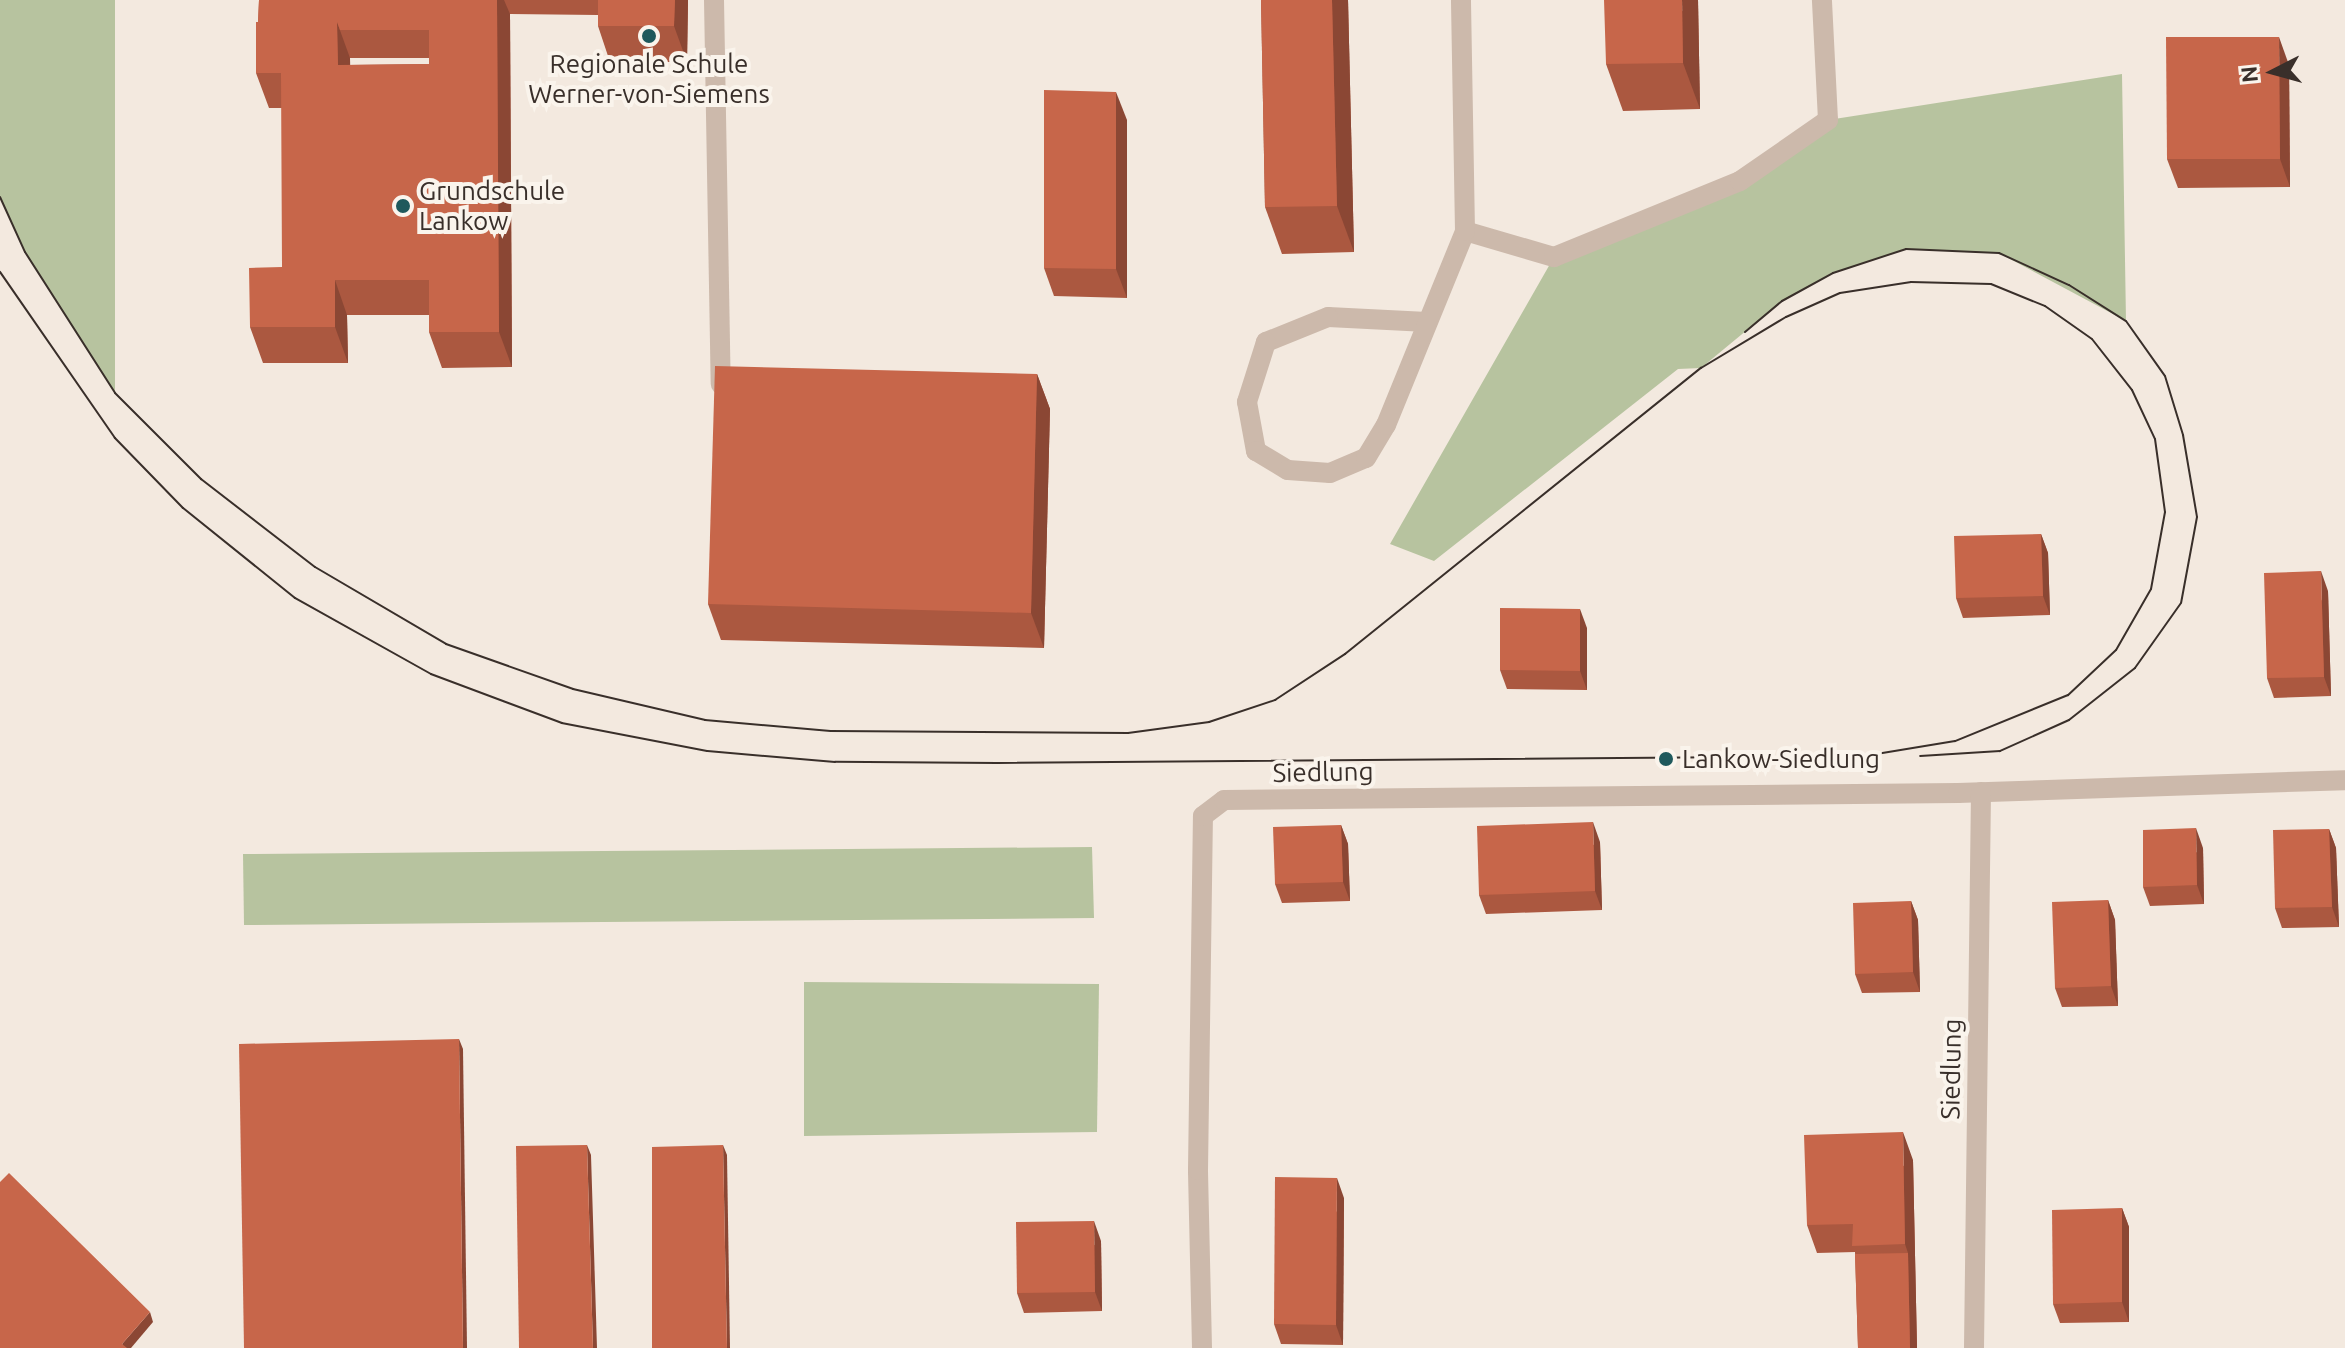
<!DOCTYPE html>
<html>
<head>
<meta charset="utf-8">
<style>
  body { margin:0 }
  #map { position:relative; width:2345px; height:1348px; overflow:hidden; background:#f3e9df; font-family:Ubuntu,sans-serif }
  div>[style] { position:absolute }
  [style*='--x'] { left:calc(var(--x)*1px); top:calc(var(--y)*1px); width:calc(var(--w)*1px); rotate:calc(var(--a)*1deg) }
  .green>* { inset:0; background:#b7c39f }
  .service>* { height:20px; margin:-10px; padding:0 10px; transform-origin:10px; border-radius:10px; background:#ccb9ab }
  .minor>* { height:20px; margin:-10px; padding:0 10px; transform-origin:10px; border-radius:10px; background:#ccb9ab }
  .tram>* { height:2px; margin:-1px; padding:0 1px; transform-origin:1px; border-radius:1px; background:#392f2a }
  .wall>* { inset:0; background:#ab5840 }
  .shaded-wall>* { inset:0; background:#8b4734 }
  .building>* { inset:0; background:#c7664a }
  .dots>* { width:22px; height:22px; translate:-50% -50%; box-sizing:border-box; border:4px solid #faf4ec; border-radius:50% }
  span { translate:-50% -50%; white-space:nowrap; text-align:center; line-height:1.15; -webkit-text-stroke:8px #faf4ec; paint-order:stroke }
  .poi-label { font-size:26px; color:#392f2a }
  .left { translate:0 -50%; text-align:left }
  .street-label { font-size:26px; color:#392f2a }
  .north { position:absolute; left:2233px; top:32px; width:80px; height:80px; -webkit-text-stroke:6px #faf4ec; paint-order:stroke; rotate:264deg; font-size:22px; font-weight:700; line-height:32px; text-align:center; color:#392f2a }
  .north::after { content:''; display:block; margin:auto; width:28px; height:36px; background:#392f2a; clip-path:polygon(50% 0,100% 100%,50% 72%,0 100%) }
</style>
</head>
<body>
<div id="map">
  <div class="green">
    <i style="clip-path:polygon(0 0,115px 0,115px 393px,25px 252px,0 197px)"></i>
    <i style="clip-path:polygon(2122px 74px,2126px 321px,1999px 253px,1906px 249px,1833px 273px,1782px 301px,1701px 368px,1678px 369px,1434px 561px,1390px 544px,1554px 257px,1740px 181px,1828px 120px)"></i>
    <i style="clip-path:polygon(1092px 847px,1094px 918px,244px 925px,243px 854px)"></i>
    <i style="clip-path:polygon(804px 982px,1099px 984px,1097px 1132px,804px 1136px)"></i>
  </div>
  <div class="service">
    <i style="--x:714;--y:0;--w:384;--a:89"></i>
    <i style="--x:1465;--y:231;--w:93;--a:16.3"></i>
    <i style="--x:1554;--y:257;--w:201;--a:-22.2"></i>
    <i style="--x:1740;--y:181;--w:107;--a:-34.7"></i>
    <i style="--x:1828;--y:120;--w:120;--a:-92.9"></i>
  </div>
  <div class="minor">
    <i style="--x:1427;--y:322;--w:99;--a:-177.1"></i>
    <i style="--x:1328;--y:317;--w:67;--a:158"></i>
    <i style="--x:1266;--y:342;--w:63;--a:107.6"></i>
    <i style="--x:1247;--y:402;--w:50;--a:79.6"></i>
    <i style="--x:1256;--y:451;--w:37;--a:31"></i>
    <i style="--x:1288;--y:470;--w:42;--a:4.1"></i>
    <i style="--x:1330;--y:473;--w:39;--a:-23"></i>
    <i style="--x:1366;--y:458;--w:39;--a:-59"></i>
    <i style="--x:1386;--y:425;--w:209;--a:-67.8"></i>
    <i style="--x:1465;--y:231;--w:231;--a:-91"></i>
    <i style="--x:1202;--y:1348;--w:178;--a:-91.3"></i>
    <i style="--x:1198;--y:1170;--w:354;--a:-89.2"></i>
    <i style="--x:1203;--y:816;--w:26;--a:-37"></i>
    <i style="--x:1224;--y:800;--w:734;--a:-0.55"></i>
    <i style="--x:1958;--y:793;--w:387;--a:-1.9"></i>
    <i style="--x:1974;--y:1348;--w:556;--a:-89.28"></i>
  </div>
  <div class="tram">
    <i style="--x:0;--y:197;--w:60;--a:65.6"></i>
    <i style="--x:25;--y:252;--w:167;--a:57.4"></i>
    <i style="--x:115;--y:393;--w:122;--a:45"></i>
    <i style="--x:201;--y:479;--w:144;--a:37.7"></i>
    <i style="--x:315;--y:567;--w:152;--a:30.4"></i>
    <i style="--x:446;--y:644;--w:135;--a:19.5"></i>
    <i style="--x:573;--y:689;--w:136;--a:13.2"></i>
    <i style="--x:705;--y:720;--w:126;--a:5"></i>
    <i style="--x:831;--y:731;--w:297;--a:0.4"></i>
    <i style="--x:1128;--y:733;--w:82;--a:-7.7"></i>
    <i style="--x:1209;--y:722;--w:70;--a:-18.4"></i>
    <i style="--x:1275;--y:700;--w:84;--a:-33.3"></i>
    <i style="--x:1345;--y:654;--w:457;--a:-38.8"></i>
    <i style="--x:1701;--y:368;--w:99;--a:-31"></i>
    <i style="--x:1786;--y:317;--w:59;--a:-24"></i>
    <i style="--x:1840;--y:293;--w:72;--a:-8.8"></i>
    <i style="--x:1911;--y:282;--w:80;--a:1.4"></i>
    <i style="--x:1991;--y:284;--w:58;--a:22.2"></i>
    <i style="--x:2045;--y:306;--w:57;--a:35.1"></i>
    <i style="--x:2092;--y:339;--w:65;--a:51.9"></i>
    <i style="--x:2132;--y:390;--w:54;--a:64.9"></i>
    <i style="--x:2155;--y:439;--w:74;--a:82.2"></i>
    <i style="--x:2165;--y:512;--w:78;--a:100.3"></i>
    <i style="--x:2151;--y:589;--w:70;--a:119.8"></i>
    <i style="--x:2116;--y:650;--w:66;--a:136.8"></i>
    <i style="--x:2068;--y:695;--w:122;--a:157.8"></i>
    <i style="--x:1955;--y:741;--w:92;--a:170.6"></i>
    <i style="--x:1864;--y:756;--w:867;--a:179.54"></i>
    <i style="--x:997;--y:763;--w:162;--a:-179.6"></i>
    <i style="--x:835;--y:762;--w:128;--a:-175.1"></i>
    <i style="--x:707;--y:751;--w:148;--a:-169.1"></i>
    <i style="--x:562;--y:723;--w:140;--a:-159.5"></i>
    <i style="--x:431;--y:674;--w:156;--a:-150.8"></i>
    <i style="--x:295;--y:598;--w:144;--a:-141.2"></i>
    <i style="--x:183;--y:508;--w:98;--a:-134.2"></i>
    <i style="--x:115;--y:438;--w:202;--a:-124.7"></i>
    <i style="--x:1745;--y:332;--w:48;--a:-40"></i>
    <i style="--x:1782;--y:301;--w:58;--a:-28.8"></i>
    <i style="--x:1833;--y:273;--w:77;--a:-18.2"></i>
    <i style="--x:1906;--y:249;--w:93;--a:2.5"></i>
    <i style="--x:1999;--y:253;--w:77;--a:24.6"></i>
    <i style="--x:2069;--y:285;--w:67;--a:32.3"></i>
    <i style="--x:2126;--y:321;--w:67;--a:54.7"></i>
    <i style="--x:2165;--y:376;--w:62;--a:73"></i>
    <i style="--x:2183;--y:435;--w:83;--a:80.3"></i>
    <i style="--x:2197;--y:517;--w:87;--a:100.5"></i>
    <i style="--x:2181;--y:603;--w:80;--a:125.3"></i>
    <i style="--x:2135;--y:668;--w:84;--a:141.8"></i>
    <i style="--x:2069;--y:720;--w:76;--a:155.8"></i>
    <i style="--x:2000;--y:751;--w:80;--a:176.4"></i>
  </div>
  <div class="wall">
    <i style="clip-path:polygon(evenodd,259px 0,688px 0,687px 62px,610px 62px,598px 26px,598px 15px,510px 14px,512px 367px,442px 368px,429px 332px,429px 315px,347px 315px,348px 363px,263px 363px,250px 327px,282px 267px,282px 108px,269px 108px,256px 73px,259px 0,350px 58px,429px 58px,429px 64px,350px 65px,350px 58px)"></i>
    <i style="clip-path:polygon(1261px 0,1348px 0,1354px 252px,1282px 254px,1265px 207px)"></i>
    <i style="clip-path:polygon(1698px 0,1700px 109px,1623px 111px,1606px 64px)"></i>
    <i style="clip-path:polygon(2289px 65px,2290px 187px,2178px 188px,2167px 159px)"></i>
    <i style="clip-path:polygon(1127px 120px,1127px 298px,1054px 296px,1044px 268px)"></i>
    <i style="clip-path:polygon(1037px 374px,1050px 409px,1044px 648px,721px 640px,708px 604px)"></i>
    <i style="clip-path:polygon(2041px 534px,2048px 553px,2050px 615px,1963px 618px,1956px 598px)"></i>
    <i style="clip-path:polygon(2328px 591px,2331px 696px,2274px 698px,2267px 678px)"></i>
    <i style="clip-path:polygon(1587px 628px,1587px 690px,1507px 689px,1500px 670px)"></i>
    <i style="clip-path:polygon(1341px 825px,1348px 844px,1350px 901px,1282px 903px,1275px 884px)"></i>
    <i style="clip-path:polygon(2329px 829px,2336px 848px,2339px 927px,2282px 928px,2275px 908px)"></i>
    <i style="clip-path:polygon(1600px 842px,1602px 910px,1486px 914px,1479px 895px)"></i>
    <i style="clip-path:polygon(2203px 848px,2204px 904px,2150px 906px,2143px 887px)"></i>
    <i style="clip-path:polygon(2108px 900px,2115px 920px,2118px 1006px,2062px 1007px,2055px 988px)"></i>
    <i style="clip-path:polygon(1911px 901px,1918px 920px,1920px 992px,1862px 993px,1855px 974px)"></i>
    <i style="clip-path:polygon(1913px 1160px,1917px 1348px,1858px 1348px,1855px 1252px,1817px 1253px,1807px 1225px)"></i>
    <i style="clip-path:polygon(1344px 1198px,1343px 1345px,1281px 1344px,1274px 1324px)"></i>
    <i style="clip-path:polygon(2122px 1208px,2129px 1227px,2129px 1322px,2060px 1323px,2053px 1304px)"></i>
    <i style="clip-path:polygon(1101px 1241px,1102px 1311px,1024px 1313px,1017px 1293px)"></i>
  </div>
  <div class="shaded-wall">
    <i style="clip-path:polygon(497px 0,504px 0,510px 14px,512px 367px,499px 332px)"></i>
    <i style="clip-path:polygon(675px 0,688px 0,688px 1px,687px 62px,674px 26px)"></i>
    <i style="clip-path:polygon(1332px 0,1348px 0,1354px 252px,1337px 206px)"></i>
    <i style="clip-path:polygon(1682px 0,1698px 0,1700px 109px,1683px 63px)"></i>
    <i style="clip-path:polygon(337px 22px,350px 58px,351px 100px,338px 65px)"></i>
    <i style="clip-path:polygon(2279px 37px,2289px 65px,2290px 187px,2280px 159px)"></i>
    <i style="clip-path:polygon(1116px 92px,1127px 120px,1127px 298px,1116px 269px)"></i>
    <i style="clip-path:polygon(335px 280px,347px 315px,348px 363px,335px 327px)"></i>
    <i style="clip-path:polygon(1037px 374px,1050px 409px,1044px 648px,1031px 613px)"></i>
    <i style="clip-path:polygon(2041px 534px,2048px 553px,2050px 615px,2043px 596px)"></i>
    <i style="clip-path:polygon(2321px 571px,2328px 591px,2331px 696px,2324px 677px)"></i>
    <i style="clip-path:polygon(1580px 609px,1587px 628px,1587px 690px,1580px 671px)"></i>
    <i style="clip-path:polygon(1593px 822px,1600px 842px,1602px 910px,1595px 891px)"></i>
    <i style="clip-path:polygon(1341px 825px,1348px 844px,1350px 901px,1343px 882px)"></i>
    <i style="clip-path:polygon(2196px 828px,2203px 848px,2204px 904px,2197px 885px)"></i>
    <i style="clip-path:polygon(2329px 829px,2336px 848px,2339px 927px,2332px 907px)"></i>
    <i style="clip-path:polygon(2108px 900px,2115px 920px,2118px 1006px,2111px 986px)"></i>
    <i style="clip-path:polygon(1911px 901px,1918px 920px,1920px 992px,1913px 972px)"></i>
    <i style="clip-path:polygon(459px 1039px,463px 1049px,467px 1348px,463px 1348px)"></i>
    <i style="clip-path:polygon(1903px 1132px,1913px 1160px,1917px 1348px,1910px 1348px,1908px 1253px,1905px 1244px)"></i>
    <i style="clip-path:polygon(587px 1145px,591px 1155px,597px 1348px,593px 1348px)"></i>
    <i style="clip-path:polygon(723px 1145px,727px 1155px,730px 1348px,727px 1348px)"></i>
    <i style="clip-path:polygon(1337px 1178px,1344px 1198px,1343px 1345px,1336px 1325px)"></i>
    <i style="clip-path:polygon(2122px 1208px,2129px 1227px,2129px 1322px,2122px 1302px)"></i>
    <i style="clip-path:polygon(1094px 1221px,1101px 1241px,1102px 1311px,1095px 1292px)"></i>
    <i style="clip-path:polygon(150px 1312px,153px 1322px,131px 1348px,124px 1348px,122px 1344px)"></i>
  </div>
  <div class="building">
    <i style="clip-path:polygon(259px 0,429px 0,429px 30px,340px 30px,337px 22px,258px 22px)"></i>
    <i style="clip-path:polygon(429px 0,497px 0,499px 332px,429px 332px,429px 280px,335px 280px,335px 327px,250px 327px,249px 268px,282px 267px,281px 73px,256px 73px,256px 22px,337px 22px,338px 65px,429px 64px)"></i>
    <i style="clip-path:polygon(598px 0,675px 0,674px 26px,598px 26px)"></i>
    <i style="clip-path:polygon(1261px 0,1332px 0,1337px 206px,1265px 207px)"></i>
    <i style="clip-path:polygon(1604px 0,1682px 0,1683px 63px,1606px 64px)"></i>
    <i style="clip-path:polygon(2166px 37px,2279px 37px,2280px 159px,2167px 159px)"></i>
    <i style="clip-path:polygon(1044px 90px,1116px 92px,1116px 269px,1044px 268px)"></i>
    <i style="clip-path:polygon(715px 366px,1037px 374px,1031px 613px,708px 604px)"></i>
    <i style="clip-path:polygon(2041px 534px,2043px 596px,1956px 598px,1954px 536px)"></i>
    <i style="clip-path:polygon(2321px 571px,2324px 677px,2267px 678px,2264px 573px)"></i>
    <i style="clip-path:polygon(1500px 608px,1580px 609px,1580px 671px,1500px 670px)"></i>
    <i style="clip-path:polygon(1593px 822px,1595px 891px,1479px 895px,1477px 826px)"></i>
    <i style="clip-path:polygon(1341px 825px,1343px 882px,1275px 884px,1273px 827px)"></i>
    <i style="clip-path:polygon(2196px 828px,2197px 885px,2143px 887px,2143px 830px)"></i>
    <i style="clip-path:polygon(2329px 829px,2332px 907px,2275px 908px,2273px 830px)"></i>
    <i style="clip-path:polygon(2108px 900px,2111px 986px,2055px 988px,2052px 902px)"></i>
    <i style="clip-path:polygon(1911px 901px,1913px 972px,1855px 974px,1853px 903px)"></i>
    <i style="clip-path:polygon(459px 1039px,463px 1348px,244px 1348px,239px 1044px)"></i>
    <i style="clip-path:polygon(1903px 1132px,1905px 1244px,1852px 1246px,1853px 1224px,1807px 1225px,1804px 1135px)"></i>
    <i style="clip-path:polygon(587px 1145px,593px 1348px,519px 1348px,516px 1146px)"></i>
    <i style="clip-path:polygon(723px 1145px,727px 1348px,652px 1348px,652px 1147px)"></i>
    <i style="clip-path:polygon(9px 1173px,150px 1312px,122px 1344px,127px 1348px,0 1348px,0 1182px)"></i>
    <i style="clip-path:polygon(1275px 1177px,1337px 1178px,1336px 1325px,1274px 1324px)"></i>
    <i style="clip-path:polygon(2122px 1208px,2122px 1302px,2053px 1304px,2052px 1210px)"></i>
    <i style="clip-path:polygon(1094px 1221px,1095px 1292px,1017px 1293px,1016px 1222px)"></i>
    <i style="clip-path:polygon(1908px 1253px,1910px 1348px,1858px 1348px,1855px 1254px)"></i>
  </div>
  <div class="dots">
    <i style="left:649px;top:36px;background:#1f595c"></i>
    <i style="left:403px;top:206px;background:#1f595c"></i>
    <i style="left:1666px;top:759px;background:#1f595c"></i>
  </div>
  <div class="poi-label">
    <span style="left:649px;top:79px">Regionale Schule<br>Werner-von-Siemens</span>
    <span class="left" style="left:419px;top:206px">Grundschule<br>Lankow</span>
    <span class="left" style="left:1682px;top:759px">Lankow-Siedlung</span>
  </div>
  <div class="street-label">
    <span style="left:1323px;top:772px;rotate:-1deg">Siedlung</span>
    <span style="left:1951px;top:1069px;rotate:-89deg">Siedlung</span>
  </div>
  <div class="north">N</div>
</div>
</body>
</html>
